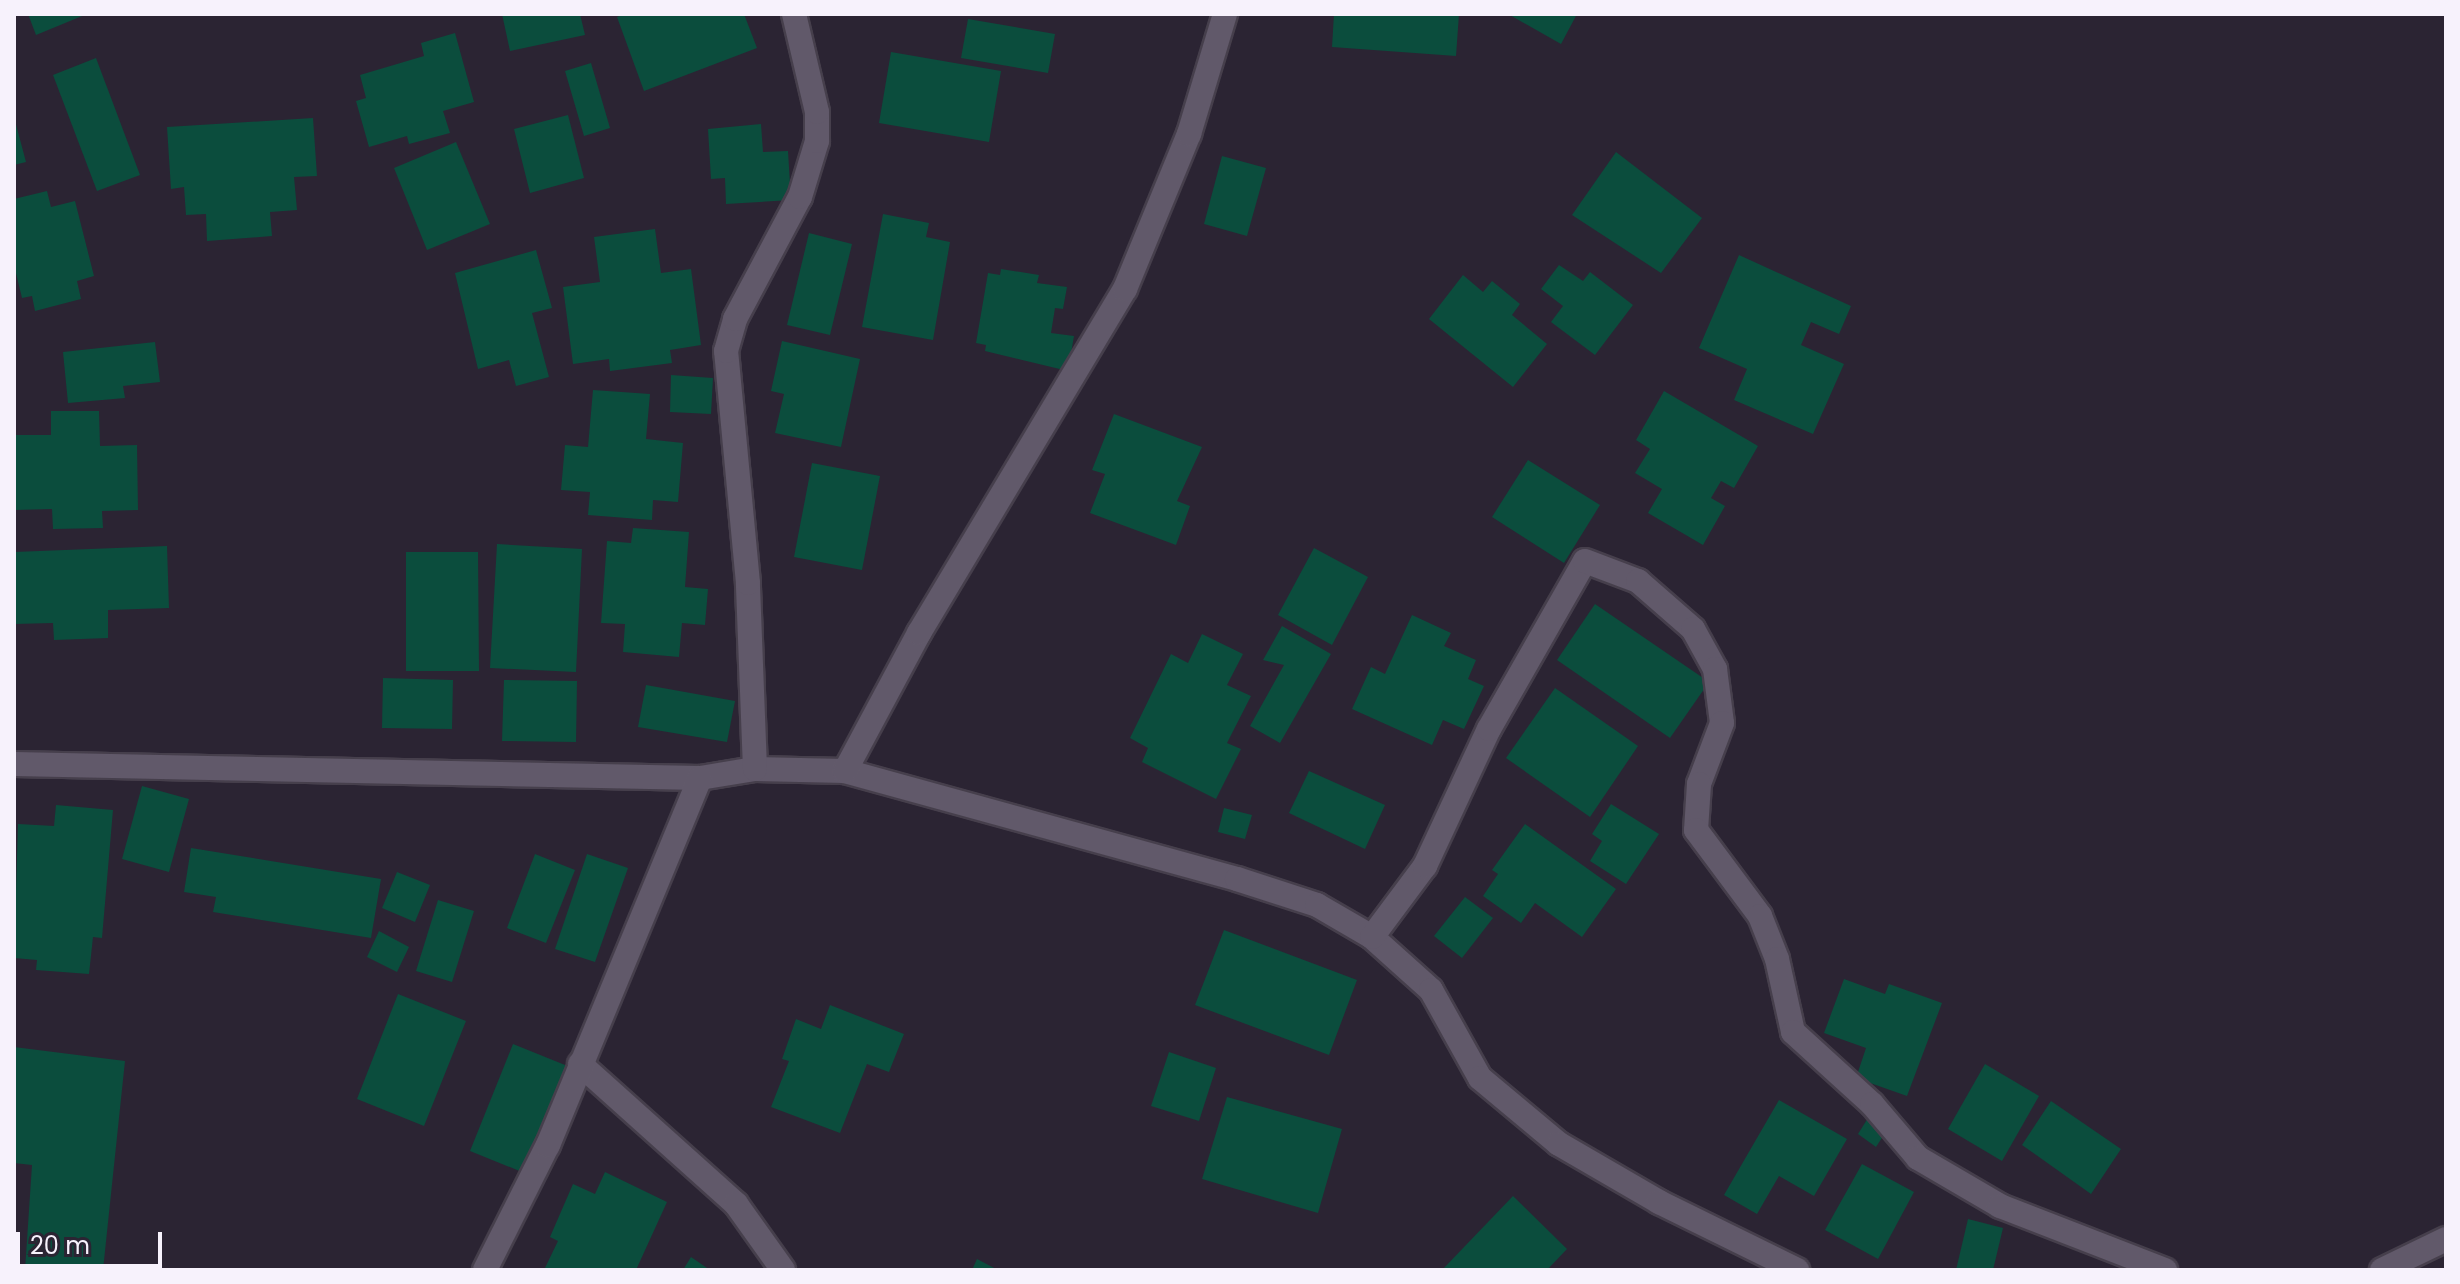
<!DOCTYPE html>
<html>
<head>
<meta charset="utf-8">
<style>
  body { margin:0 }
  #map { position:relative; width:2460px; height:1284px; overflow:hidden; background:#2b2433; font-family:Poppins,sans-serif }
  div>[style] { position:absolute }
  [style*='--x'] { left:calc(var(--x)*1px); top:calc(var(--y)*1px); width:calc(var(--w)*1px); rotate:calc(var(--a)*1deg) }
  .building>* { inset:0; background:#0b4d3d }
  .roads { filter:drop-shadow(2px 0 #463f4c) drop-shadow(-2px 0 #463f4c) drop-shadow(0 2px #463f4c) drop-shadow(0 -2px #463f4c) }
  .minor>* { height:24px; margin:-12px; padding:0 12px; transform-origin:12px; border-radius:12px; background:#61596a }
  span { translate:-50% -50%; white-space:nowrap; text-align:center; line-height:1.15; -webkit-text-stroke:8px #2b2433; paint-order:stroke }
  .frame { position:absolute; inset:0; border:16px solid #f7f2fc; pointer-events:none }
  .scale { position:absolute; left:16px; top:1232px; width:146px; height:36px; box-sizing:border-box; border:4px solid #f7f2fc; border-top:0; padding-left:10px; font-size:24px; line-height:28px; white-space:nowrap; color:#f7f2fc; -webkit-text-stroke:6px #2b2433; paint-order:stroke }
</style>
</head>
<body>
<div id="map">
  <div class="building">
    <i style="clip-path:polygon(28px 14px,87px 14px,36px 35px)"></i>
    <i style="clip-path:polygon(502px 14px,580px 14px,585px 35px,510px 51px)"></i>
    <i style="clip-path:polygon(625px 14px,744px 14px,757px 48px,644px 91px,617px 17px)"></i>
    <i style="clip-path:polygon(1334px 14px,1459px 14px,1456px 56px,1332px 47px)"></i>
    <i style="clip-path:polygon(1508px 14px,1577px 14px,1561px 44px)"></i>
    <i style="clip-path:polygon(968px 19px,1055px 34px,1048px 73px,961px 58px)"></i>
    <i style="clip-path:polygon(455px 33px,474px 102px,443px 111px,450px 133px,409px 144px,407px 136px,369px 147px,356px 101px,366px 98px,360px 75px,424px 56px,421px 43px)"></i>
    <i style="clip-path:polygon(891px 52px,1001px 71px,989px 142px,879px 123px)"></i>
    <i style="clip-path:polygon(96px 58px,140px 175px,97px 191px,53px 75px)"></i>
    <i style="clip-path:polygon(591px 63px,610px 128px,584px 136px,565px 71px)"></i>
    <i style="clip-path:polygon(568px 115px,584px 178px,530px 193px,514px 129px)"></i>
    <i style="clip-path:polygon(14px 117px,26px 162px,14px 165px)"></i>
    <i style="clip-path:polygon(313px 118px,317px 176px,294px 177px,297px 210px,270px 212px,272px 236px,207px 241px,206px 214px,186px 215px,184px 187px,171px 189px,167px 127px)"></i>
    <i style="clip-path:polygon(761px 124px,763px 152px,788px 151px,791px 200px,726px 204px,725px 178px,711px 179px,708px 129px)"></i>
    <i style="clip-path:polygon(456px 142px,490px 224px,427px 250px,394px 168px)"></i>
    <i style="clip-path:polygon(1616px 152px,1702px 218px,1661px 273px,1572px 215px)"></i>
    <i style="clip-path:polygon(1222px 156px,1266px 168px,1247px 236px,1204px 224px)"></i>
    <i style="clip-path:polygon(47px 191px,51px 207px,75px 201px,94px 276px,77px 281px,81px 299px,35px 311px,32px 296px,22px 298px,14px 265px,14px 199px)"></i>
    <i style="clip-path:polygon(883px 214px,929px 223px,926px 237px,950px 242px,933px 340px,862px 327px)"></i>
    <i style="clip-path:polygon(655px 229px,661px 273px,691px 269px,701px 345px,670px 350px,672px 363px,610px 371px,609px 359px,573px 364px,563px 287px,600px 282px,594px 237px)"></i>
    <i style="clip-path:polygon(809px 233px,852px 244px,830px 335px,787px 325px)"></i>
    <i style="clip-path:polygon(536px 250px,552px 308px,532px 313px,549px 377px,516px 386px,509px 360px,478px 369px,455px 273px)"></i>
    <i style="clip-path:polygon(1739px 255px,1851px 306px,1839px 334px,1811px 322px,1801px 345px,1844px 364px,1813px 434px,1734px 400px,1747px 369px,1699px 348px)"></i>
    <i style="clip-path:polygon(1559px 265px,1583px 281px,1590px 272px,1633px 305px,1595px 355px,1551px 322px,1563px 306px,1541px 289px)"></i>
    <i style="clip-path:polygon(1001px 269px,1039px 275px,1037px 283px,1067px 287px,1063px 309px,1055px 308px,1051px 333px,1074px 336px,1068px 371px,985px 351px,986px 345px,976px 343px,988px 273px,1000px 275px)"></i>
    <i style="clip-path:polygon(1463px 275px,1483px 292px,1492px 281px,1520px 304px,1512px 315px,1547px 344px,1513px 387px,1429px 319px)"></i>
    <i style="clip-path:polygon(782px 341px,860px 359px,841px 447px,775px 433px,784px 394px,771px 391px)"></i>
    <i style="clip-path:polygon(155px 342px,160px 382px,123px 386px,125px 398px,68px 403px,63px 352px)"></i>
    <i style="clip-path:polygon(671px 375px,713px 378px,711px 414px,670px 412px)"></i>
    <i style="clip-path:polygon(593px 390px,650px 394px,646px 439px,683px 443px,678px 502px,653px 500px,652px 520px,588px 515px,590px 492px,561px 490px,565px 445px,588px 447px)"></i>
    <i style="clip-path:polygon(1664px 391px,1758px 446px,1734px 488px,1721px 481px,1711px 498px,1725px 506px,1703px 545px,1648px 513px,1662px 489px,1635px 473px,1650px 449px,1636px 440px)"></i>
    <i style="clip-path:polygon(51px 411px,99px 411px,100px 446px,137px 445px,138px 510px,102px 511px,103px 528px,53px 529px,52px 509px,14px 510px,14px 435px,51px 435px)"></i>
    <i style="clip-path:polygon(1114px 414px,1202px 447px,1177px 501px,1190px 506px,1176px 545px,1090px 513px,1105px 474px,1092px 470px)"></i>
    <i style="clip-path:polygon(1528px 460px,1600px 505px,1564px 563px,1492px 517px)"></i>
    <i style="clip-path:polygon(812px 463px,880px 476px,862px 570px,794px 557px)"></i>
    <i style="clip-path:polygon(633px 528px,689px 532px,685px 587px,708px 589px,705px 625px,682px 623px,679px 657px,623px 652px,625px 624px,601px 623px,607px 541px,631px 543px)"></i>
    <i style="clip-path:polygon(497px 544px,582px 549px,576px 672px,490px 668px)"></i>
    <i style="clip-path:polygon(167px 546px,169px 608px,108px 610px,108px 638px,54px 640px,53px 623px,14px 624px,14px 552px)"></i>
    <i style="clip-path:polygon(1314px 548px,1368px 577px,1332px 645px,1278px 615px)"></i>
    <i style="clip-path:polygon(406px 552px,478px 552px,479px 671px,406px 671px)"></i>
    <i style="clip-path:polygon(1595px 604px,1709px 682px,1670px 738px,1557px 660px)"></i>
    <i style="clip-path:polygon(1412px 615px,1451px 633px,1444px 646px,1476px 660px,1468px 679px,1484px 686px,1464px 729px,1443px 720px,1432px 745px,1352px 709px,1371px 667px,1385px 674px)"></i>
    <i style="clip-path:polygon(1282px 626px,1331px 654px,1280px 743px,1250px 726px,1284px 665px,1263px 660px)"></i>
    <i style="clip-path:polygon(1202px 634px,1243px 654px,1227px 685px,1251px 696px,1227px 743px,1241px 749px,1216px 799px,1142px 762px,1148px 748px,1130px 738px,1171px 654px,1188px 663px)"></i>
    <i style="clip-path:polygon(383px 678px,453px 680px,452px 729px,382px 728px)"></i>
    <i style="clip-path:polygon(504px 680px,577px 681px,576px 742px,502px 741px)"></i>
    <i style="clip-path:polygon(646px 685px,735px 701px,727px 742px,638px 727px)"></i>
    <i style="clip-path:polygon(1555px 688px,1638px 746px,1590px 817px,1506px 758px)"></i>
    <i style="clip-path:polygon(1309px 771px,1385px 805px,1365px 849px,1289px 813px)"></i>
    <i style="clip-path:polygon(142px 786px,189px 799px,169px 872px,122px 859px)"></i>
    <i style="clip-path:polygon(1611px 804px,1659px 834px,1626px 884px,1590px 861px,1602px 841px,1592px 834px)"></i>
    <i style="clip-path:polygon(56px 805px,113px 810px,102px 938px,93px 937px,89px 974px,36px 970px,37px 960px,14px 958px,18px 824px,54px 826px)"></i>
    <i style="clip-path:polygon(1224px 808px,1252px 815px,1245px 839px,1218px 832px)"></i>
    <i style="clip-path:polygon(1525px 824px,1616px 889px,1582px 937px,1535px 903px,1521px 923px,1483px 896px,1498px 874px,1492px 870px)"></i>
    <i style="clip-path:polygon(191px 848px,381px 879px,371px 938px,213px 912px,216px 897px,184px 892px)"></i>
    <i style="clip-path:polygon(535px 854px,575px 870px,546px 943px,507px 928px)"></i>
    <i style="clip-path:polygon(587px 854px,628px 868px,595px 962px,555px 949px)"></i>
    <i style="clip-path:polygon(397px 872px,430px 885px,415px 922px,382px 908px)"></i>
    <i style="clip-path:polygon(1465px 897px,1493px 918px,1462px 958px,1434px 936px)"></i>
    <i style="clip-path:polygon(438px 900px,474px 911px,452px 982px,416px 971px)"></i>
    <i style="clip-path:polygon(1224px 930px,1357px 980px,1329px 1055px,1195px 1005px)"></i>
    <i style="clip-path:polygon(379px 931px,409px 947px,397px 972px,367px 957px)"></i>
    <i style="clip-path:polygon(1844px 979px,1885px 994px,1889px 984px,1942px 1003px,1907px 1096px,1856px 1078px,1866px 1048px,1824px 1033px)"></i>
    <i style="clip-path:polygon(398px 994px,466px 1021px,424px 1126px,357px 1099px)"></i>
    <i style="clip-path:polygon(830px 1005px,904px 1034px,889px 1072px,867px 1064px,840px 1133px,771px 1107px,789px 1061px,782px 1059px,796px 1019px,821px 1029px)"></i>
    <i style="clip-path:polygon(513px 1044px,570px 1067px,527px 1174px,470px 1151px)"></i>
    <i style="clip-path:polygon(14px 1047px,125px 1061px,103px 1270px,25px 1270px,32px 1165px,14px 1163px)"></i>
    <i style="clip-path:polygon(1169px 1052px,1216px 1068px,1199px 1121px,1151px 1106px)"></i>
    <i style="clip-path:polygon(1985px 1064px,2039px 1096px,2002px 1161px,1948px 1129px)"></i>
    <i style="clip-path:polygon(1227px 1097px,1342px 1129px,1318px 1213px,1202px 1179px)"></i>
    <i style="clip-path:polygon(1779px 1100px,1847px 1139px,1814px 1196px,1779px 1176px,1757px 1214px,1724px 1195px)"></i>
    <i style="clip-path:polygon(2051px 1101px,2121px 1149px,2091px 1194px,2022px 1145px)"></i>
    <i style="clip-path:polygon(1868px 1118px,1887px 1130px,1876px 1147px,1858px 1134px)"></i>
    <i style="clip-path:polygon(1862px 1164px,1914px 1192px,1878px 1259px,1825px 1230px)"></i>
    <i style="clip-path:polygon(605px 1172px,667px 1202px,636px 1270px,544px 1270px,558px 1241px,550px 1237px,573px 1184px,595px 1194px)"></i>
    <i style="clip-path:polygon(1513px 1196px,1567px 1249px,1547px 1270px,1442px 1270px)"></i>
    <i style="clip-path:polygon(1968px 1219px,2003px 1228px,1993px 1270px,1956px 1270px)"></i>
    <i style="clip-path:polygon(691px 1257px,710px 1270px,683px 1270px)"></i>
    <i style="clip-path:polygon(977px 1259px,998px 1270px,972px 1270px)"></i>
  </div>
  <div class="roads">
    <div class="minor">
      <i style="--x:14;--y:764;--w:686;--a:1.17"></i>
      <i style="--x:700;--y:778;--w:56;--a:-9.3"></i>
      <i style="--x:755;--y:769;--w:90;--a:1.3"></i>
      <i style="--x:845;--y:771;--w:407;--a:15.4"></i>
      <i style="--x:1237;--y:879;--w:84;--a:18"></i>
      <i style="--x:1317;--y:905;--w:64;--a:30.2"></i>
      <i style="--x:1372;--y:937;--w:79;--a:41.9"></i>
      <i style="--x:1431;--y:990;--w:101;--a:60.9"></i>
      <i style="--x:1480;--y:1078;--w:103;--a:39.9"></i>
      <i style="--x:1559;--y:1144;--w:116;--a:30.1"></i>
      <i style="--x:1659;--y:1202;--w:154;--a:26.2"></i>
      <i style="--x:755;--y:769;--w:186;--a:-92.2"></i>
      <i style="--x:748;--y:583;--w:233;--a:-95.4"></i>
      <i style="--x:726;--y:351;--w:33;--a:-74"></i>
      <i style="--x:735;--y:319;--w:138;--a:-62"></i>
      <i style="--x:800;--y:197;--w:59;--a:-73.1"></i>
      <i style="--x:817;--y:141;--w:29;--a:-90"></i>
      <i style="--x:817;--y:112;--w:101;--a:-103.2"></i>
      <i style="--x:845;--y:771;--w:157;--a:-61.8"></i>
      <i style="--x:919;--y:633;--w:401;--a:-59.1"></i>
      <i style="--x:1125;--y:289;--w:168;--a:-67.6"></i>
      <i style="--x:1189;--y:134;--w:125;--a:-73.3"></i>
      <i style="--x:1372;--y:937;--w:89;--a:-53.3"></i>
      <i style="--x:1425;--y:866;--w:151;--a:-65"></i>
      <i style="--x:1489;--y:729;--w:193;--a:-60.3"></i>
      <i style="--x:1585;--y:561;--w:57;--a:20.7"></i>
      <i style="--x:1638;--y:581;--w:73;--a:41.1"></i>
      <i style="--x:1693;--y:629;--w:46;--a:61.2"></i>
      <i style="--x:1715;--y:669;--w:54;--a:82.6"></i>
      <i style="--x:1722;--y:723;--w:65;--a:110.7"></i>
      <i style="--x:1699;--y:784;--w:46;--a:93.7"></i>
      <i style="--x:1696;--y:830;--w:107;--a:53.3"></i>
      <i style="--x:1760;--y:916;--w:46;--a:68.4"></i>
      <i style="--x:1777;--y:959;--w:75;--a:77.6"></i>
      <i style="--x:1793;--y:1032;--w:107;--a:42.3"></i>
      <i style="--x:1872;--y:1104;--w:71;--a:49.6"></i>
      <i style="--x:1918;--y:1158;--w:95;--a:30.3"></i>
      <i style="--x:2000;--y:1206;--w:177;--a:21.2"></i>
      <i style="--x:580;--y:1064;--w:210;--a:41.9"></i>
      <i style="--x:736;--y:1204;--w:81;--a:54.5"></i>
      <i style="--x:485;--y:1270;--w:140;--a:-63.3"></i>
      <i style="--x:548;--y:1145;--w:397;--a:-67.5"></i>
      <i style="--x:2382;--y:1270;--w:71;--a:-25.8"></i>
    </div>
  </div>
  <div class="frame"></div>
  <div class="scale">20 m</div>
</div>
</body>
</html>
